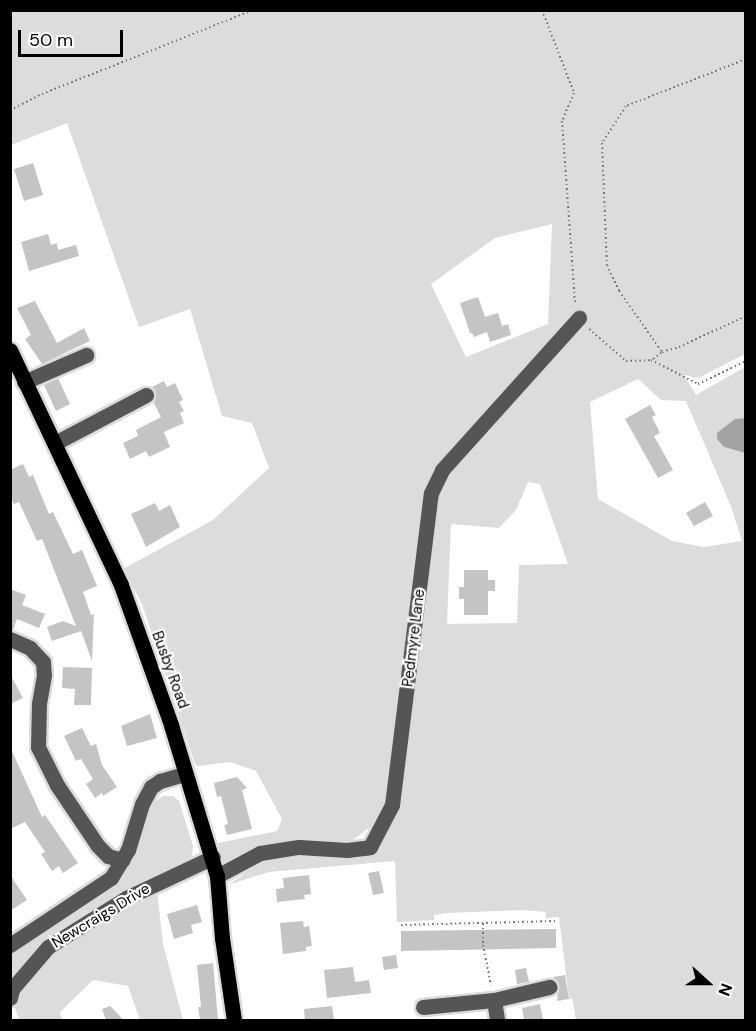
<!DOCTYPE html>
<html>
<head>
<meta charset="utf-8">
<style>
  body { margin:0 }
  #map { position:relative; width:756px; height:1031px; overflow:hidden; background:#fff; font-family:"DM Sans",sans-serif }
  div>[style] { position:absolute }
  [style*='--x'] { left:calc(var(--x)*1px); top:calc(var(--y)*1px); width:calc(var(--w)*1px); rotate:calc(var(--a)*1deg) }
  .green>* { inset:0; background:#dcdcdc }
  .water>* { inset:0; background:#a3a3a3 }
  .building>* { inset:0; background:#c4c4c4 }
  .path>* { height:2px; margin-top:-1px; transform-origin:0; background:repeating-linear-gradient(90deg,#777 0 1.5px,transparent 0 4.5px) }
  .roads { filter:drop-shadow(2px 0 #dbdbdb) drop-shadow(-2px 0 #dbdbdb) drop-shadow(0 2px #dbdbdb) drop-shadow(0 -2px #dbdbdb) }
  .minor>* { height:15px; margin:-7.5px; padding:0 7.5px; transform-origin:7.5px; border-radius:7.5px; background:#555 }
  .major>* { height:15px; margin:-7.5px; padding:0 7.5px; transform-origin:7.5px; border-radius:7.5px; background:#000 }
  span { translate:-50% -50%; white-space:nowrap; text-align:center; line-height:1.15; -webkit-text-stroke:4.5px #fff; paint-order:stroke }
  .street-label { font-size:15px; color:#000 }
  .frame { position:absolute; inset:0; border:12px solid #000; pointer-events:none }
  .north { position:absolute; left:678px; top:953px; width:60px; height:60px; -webkit-text-stroke:4px #fff; paint-order:stroke; rotate:111deg; font-size:16px; font-weight:700; line-height:24px; text-align:center; color:#000 }
  .north::after { content:''; display:block; margin:auto; width:21px; height:27px; background:#000; clip-path:polygon(50% 0,100% 100%,50% 72%,0 100%) }
  .scale { position:absolute; left:18px; top:30px; width:105px; height:27px; box-sizing:border-box; border:3px solid #000; border-top:0; padding-left:8px; font-size:18px; line-height:21px; white-space:nowrap; color:#000; -webkit-text-stroke:4px #fff; paint-order:stroke }
</style>
</head>
<body>
<div id="map">
  <div class="green">
    <i style="clip-path:polygon(evenodd,10px 11px,745px 11px,745px 354px,698px 378px,684px 375px,696px 395px,745px 367px,745px 418px,735px 419px,725px 429px,724px 447px,745px 453px,745px 1020px,576px 1020px,572px 998px,569px 999px,559px 917px,546px 918px,546px 912px,523px 910px,446px 913px,434px 915px,434px 920px,397px 922px,395px 861px,269px 872px,228px 885px,268px 858px,367px 854px,384px 811px,375px 823px,348px 844px,223px 864px,218px 843px,277px 831px,282px 819px,256px 771px,230px 762px,198px 766px,195px 764px,142px 604px,123px 569px,213px 520px,269px 468px,252px 423px,222px 416px,190px 309px,139px 327px,67px 123px,11px 145px,10px 11px,552px 224px,548px 324px,466px 357px,431px 284px,495px 238px,552px 224px,10px 11px,638px 379px,661px 400px,686px 401px,732px 509px,742px 541px,704px 547px,672px 541px,598px 499px,590px 402px,638px 379px,10px 11px,528px 482px,540px 484px,568px 564px,519px 565px,517px 623px,447px 624px,451px 524px,499px 528px,516px 510px,528px 482px)"></i>
    <i style="clip-path:polygon(163px 796px,173px 796px,179px 801px,193px 846px,192px 856px,130px 888px,45px 938px,11px 980px,11px 955px,121px 874px,133px 856px,152px 804px)"></i>
    <i style="clip-path:polygon(157px 890px,163px 944px,183px 1020px,140px 1020px,128px 986px,93px 980px,60px 1012px,62px 1020px,19px 1020px,15px 1008px,22px 987px,58px 947px,135px 899px)"></i>
  </div>
  <div class="water">
    <i style="clip-path:polygon(745px 418px,745px 453px,724px 447px,717px 439px,717px 433px,735px 419px)"></i>
  </div>
  <div class="building">
    <i style="clip-path:polygon(33px 163px,43px 195px,24px 201px,14px 169px)"></i>
    <i style="clip-path:polygon(48px 234px,51px 245px,57px 243px,58px 250px,76px 245px,79px 256px,29px 271px,21px 242px)"></i>
    <i style="clip-path:polygon(478px 297px,485px 317px,498px 313px,502px 326px,508px 324px,511px 335px,490px 342px,487px 332px,474px 337px,472px 333px,470px 333px,460px 303px)"></i>
    <i style="clip-path:polygon(35px 301px,57px 343px,84px 328px,90px 341px,42px 364px,25px 339px,31px 335px,17px 308px)"></i>
    <i style="clip-path:polygon(58px 378px,70px 404px,56px 411px,44px 385px)"></i>
    <i style="clip-path:polygon(164px 381px,167px 387px,175px 383px,183px 400px,179px 402px,184px 411px,180px 413px,184px 423px,164px 432px,170px 447px,149px 457px,146px 451px,130px 459px,123px 443px,138px 436px,136px 430px,161px 417px,153px 401px,156px 395px,152px 387px)"></i>
    <i style="clip-path:polygon(650px 405px,656px 415px,652px 417px,660px 433px,654px 436px,673px 470px,658px 478px,625px 419px)"></i>
    <i style="clip-path:polygon(23px 464px,29px 477px,33px 475px,49px 514px,53px 512px,73px 554px,82px 550px,97px 586px,83px 592px,91px 615px,94px 614px,92px 661px,81px 631px,52px 641px,47px 627px,63px 621px,76px 626px,42px 539px,37px 541px,19px 502px,14px 504px,10px 496px,10px 470px)"></i>
    <i style="clip-path:polygon(705px 502px,713px 516px,694px 526px,686px 513px)"></i>
    <i style="clip-path:polygon(155px 503px,159px 511px,170px 505px,180px 527px,146px 547px,131px 514px)"></i>
    <i style="clip-path:polygon(464px 570px,488px 570px,488px 580px,495px 580px,495px 591px,488px 591px,488px 615px,464px 615px,464px 599px,459px 599px,459px 587px,464px 587px)"></i>
    <i style="clip-path:polygon(10px 589px,26px 595px,22px 605px,45px 614px,39px 628px,17px 619px,13px 630px,10px 629px)"></i>
    <i style="clip-path:polygon(63px 667px,92px 668px,91px 705px,74px 705px,75px 689px,62px 688px)"></i>
    <i style="clip-path:polygon(10px 674px,23px 698px,10px 704px)"></i>
    <i style="clip-path:polygon(150px 714px,157px 738px,127px 746px,121px 726px)"></i>
    <i style="clip-path:polygon(82px 728px,91px 746px,96px 744px,102px 765px,117px 787px,103px 796px,102px 793px,95px 798px,86px 784px,93px 779px,81px 759px,76px 761px,64px 736px)"></i>
    <i style="clip-path:polygon(10px 747px,42px 817px,45px 815px,78px 863px,63px 873px,59px 866px,52px 871px,41px 854px,45px 852px,25px 822px,10px 829px)"></i>
    <i style="clip-path:polygon(237px 777px,247px 788px,242px 790px,252px 829px,227px 835px,224px 825px,228px 824px,221px 796px,217px 797px,214px 783px)"></i>
    <i style="clip-path:polygon(379px 871px,384px 893px,373px 895px,368px 873px)"></i>
    <i style="clip-path:polygon(10px 875px,27px 900px,10px 911px)"></i>
    <i style="clip-path:polygon(309px 875px,311px 894px,304px 895px,305px 899px,277px 902px,276px 889px,284px 888px,283px 878px)"></i>
    <i style="clip-path:polygon(197px 905px,202px 922px,191px 925px,193px 933px,174px 939px,167px 914px)"></i>
    <i style="clip-path:polygon(303px 921px,304px 927px,309px 926px,312px 946px,306px 947px,306px 951px,283px 954px,280px 923px)"></i>
    <i style="clip-path:polygon(556px 929px,556px 948px,401px 951px,401px 931px)"></i>
    <i style="clip-path:polygon(396px 955px,398px 968px,384px 970px,382px 957px)"></i>
    <i style="clip-path:polygon(213px 963px,218px 1020px,200px 1020px,198px 1007px,201px 1007px,197px 965px)"></i>
    <i style="clip-path:polygon(353px 967px,355px 982px,369px 980px,371px 993px,327px 998px,324px 970px)"></i>
    <i style="clip-path:polygon(526px 968px,529px 982px,517px 984px,515px 970px)"></i>
    <i style="clip-path:polygon(565px 975px,569px 999px,557px 1001px,559px 985px,553px 977px)"></i>
    <i style="clip-path:polygon(540px 1004px,543px 1020px,524px 1020px,522px 1008px)"></i>
    <i style="clip-path:polygon(110px 1006px,119px 1015px,123px 1020px,106px 1020px,102px 1009px)"></i>
    <i style="clip-path:polygon(332px 1006px,334px 1020px,305px 1020px,304px 1009px)"></i>
  </div>
  <div class="path">
    <i style="--x:542;--y:10;--w:89;--a:68.9"></i>
    <i style="--x:574;--y:93;--w:30;--a:113"></i>
    <i style="--x:562;--y:121;--w:183;--a:85.9"></i>
    <i style="--x:746;--y:59;--w:129;--a:158.6"></i>
    <i style="--x:626;--y:106;--w:44;--a:123"></i>
    <i style="--x:602;--y:143;--w:122;--a:87.7"></i>
    <i style="--x:607;--y:265;--w:29;--a:65"></i>
    <i style="--x:619;--y:291;--w:75;--a:54.8"></i>
    <i style="--x:662;--y:352;--w:18;--a:-16"></i>
    <i style="--x:679;--y:347;--w:74;--a:-24.8"></i>
    <i style="--x:10;--y:110;--w:36;--a:-27"></i>
    <i style="--x:42;--y:94;--w:227;--a:-21.7"></i>
    <i style="--x:589;--y:329;--w:49;--a:40.9"></i>
    <i style="--x:626;--y:361;--w:25;--a:-2"></i>
    <i style="--x:651;--y:360;--w:53;--a:27.1"></i>
    <i style="--x:698;--y:384;--w:53;--a:-25.6"></i>
    <i style="--x:653;--y:359;--w:11;--a:-38"></i>
    <i style="--x:483;--y:923;--w:22;--a:90"></i>
    <i style="--x:483;--y:945;--w:41;--a:78.7"></i>
    <i style="--x:401;--y:925;--w:155;--a:-1.5"></i>
  </div>
  <div class="roads">
    <div class="minor">
      <i style="--x:24;--y:382;--w:68;--a:-23.5"></i>
      <i style="--x:55;--y:443;--w:103;--a:-27.8"></i>
      <i style="--x:10;--y:639;--w:22;--a:24"></i>
      <i style="--x:30;--y:648;--w:19;--a:47"></i>
      <i style="--x:43;--y:662;--w:13;--a:86"></i>
      <i style="--x:44;--y:675;--w:28;--a:100"></i>
      <i style="--x:39;--y:703;--w:44;--a:91.3"></i>
      <i style="--x:38;--y:747;--w:42;--a:63.4"></i>
      <i style="--x:57;--y:785;--w:73;--a:56.1"></i>
      <i style="--x:98;--y:846;--w:14;--a:45"></i>
      <i style="--x:108;--y:856;--w:15;--a:16"></i>
      <i style="--x:217;--y:876;--w:49;--a:-28.1"></i>
      <i style="--x:260;--y:853;--w:39;--a:-9"></i>
      <i style="--x:299;--y:847;--w:48;--a:3.6"></i>
      <i style="--x:347;--y:850;--w:23;--a:-7"></i>
      <i style="--x:370;--y:847;--w:47;--a:-62.4"></i>
      <i style="--x:392;--y:805;--w:314;--a:-82.9"></i>
      <i style="--x:431;--y:493;--w:25;--a:-64"></i>
      <i style="--x:442;--y:470;--w:205;--a:-48"></i>
      <i style="--x:10;--y:945;--w:121;--a:-33.6"></i>
      <i style="--x:111;--y:878;--w:33;--a:-59"></i>
      <i style="--x:128;--y:850;--w:48;--a:-73.1"></i>
      <i style="--x:142;--y:804;--w:19;--a:-62"></i>
      <i style="--x:151;--y:787;--w:11;--a:-34"></i>
      <i style="--x:160;--y:781;--w:26;--a:-16"></i>
      <i style="--x:10;--y:998;--w:9;--a:-77"></i>
      <i style="--x:12;--y:989;--w:55;--a:-49.4"></i>
      <i style="--x:48;--y:947;--w:92;--a:-32.1"></i>
      <i style="--x:126;--y:898;--w:96;--a:-25.2"></i>
      <i style="--x:494;--y:1000;--w:20;--a:81"></i>
      <i style="--x:423;--y:1007;--w:71;--a:-5.6"></i>
      <i style="--x:494;--y:1000;--w:57;--a:-13.3"></i>
    </div>
    <div class="major">
      <i style="--x:10;--y:350;--w:260;--a:64.7"></i>
      <i style="--x:121;--y:585;--w:149;--a:70.3"></i>
      <i style="--x:171;--y:725;--w:158;--a:73.1"></i>
      <i style="--x:217;--y:876;--w:62;--a:85.4"></i>
      <i style="--x:222;--y:938;--w:83;--a:81.7"></i>
    </div>
  </div>
  <div class="street-label">
    <span style="left:414px;top:638px;rotate:-83deg">Pedmyre Lane</span>
    <span style="left:170px;top:670px;rotate:70deg">Busby Road</span>
    <span style="left:101px;top:916px;rotate:-31deg">Newcraigs Drive</span>
  </div>
  <div class="frame"></div>
  <div class="north">N</div>
  <div class="scale">50 m</div>
</div>
</body>
</html>
